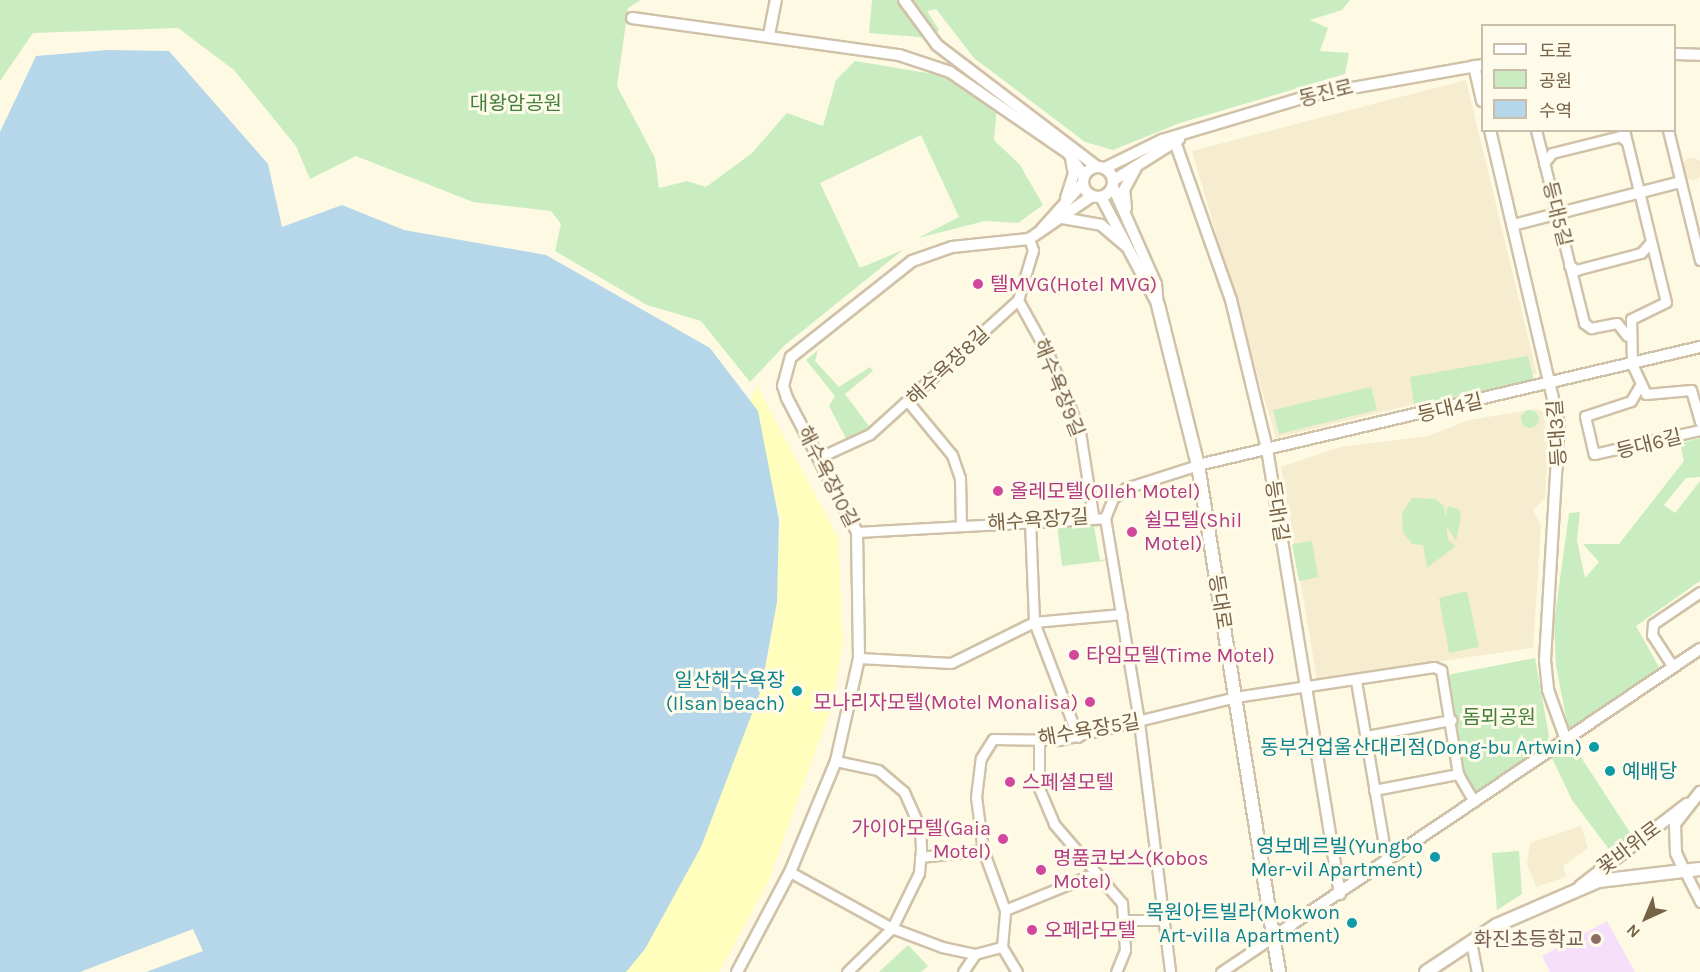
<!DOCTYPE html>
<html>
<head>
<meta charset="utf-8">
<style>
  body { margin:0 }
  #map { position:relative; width:1700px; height:972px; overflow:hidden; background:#fef9e3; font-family:Karla,"Noto Sans KR",sans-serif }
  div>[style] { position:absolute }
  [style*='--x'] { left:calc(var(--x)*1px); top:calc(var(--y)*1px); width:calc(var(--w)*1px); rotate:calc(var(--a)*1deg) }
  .residential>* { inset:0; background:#f6edd0 }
  .round { border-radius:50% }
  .education>* { inset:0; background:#f6dffa }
  .green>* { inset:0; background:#c9edc0 }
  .sand>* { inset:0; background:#fffebc }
  .water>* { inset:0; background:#b5d7e9 }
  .roads { filter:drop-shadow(2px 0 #d0c2a8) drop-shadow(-2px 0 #d0c2a8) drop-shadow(0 2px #d0c2a8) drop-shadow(0 -2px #d0c2a8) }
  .minor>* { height:9px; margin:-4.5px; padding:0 4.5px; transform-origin:4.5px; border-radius:4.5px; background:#fff }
  .tertiary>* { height:10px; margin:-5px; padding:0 5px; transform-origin:5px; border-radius:5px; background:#fff }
  .tertiary>.ring { margin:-5px; padding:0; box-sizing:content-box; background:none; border:10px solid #fff; border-radius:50% }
  .secondary>* { height:12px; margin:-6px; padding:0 6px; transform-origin:6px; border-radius:6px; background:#fff }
  .dots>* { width:16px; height:16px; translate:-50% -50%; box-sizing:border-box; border:3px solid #fffbeb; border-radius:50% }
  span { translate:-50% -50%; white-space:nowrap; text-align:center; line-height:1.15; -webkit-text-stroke:6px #fffbeb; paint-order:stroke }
  .street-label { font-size:20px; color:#786246 }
  .park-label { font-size:20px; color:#437f3d }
  .hotel-label { font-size:20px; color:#b23c85 }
  .left { translate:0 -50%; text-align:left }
  .right { translate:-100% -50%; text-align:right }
  .culture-label { font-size:20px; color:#0d838f }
  .education-label { font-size:20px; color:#785e54 }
  .legend { position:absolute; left:1481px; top:24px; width:195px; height:108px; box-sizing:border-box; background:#fffbeb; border:2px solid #c9bea9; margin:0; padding:8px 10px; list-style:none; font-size:18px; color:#786246 }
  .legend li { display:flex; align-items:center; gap:12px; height:30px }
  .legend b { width:30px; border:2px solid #c9bea9 }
  .north { position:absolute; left:1616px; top:888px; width:60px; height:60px; -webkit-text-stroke:4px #fffbeb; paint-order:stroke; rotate:224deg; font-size:16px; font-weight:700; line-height:24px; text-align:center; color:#786246 }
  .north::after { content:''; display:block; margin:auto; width:21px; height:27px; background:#786246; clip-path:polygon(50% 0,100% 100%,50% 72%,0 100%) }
</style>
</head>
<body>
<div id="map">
  <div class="residential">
    <i style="clip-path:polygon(1466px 80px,1537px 374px,1276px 438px,1192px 151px)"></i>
    <i class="round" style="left:1681px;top:158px;width:22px;height:22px"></i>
    <i style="clip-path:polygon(1537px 409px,1544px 412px,1548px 452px,1545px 498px,1533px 510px,1541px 526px,1533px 648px,1317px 679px,1281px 467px,1340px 447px,1428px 436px,1469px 420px)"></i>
    <i style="clip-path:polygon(1581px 826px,1588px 848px,1563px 866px,1566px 877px,1536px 887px,1527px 864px,1530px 843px)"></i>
  </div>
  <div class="education">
    <i style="clip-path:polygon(1607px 921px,1635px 972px,1550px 972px,1542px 956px)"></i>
  </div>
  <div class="green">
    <i style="clip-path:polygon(0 0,641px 0,628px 8px,617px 86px,655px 158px,659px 188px,687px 181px,706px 187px,751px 154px,787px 113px,823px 126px,836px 80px,855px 61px,939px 75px,970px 86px,997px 105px,994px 140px,1020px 165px,1043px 205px,1018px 223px,985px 221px,918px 238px,959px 217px,921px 135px,820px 183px,860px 268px,903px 250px,785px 345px,750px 382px,701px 321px,647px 305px,555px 251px,561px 224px,551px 211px,473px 202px,356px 156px,310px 179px,296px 146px,234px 70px,178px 28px,33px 33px,0 81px)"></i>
    <i style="clip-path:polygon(872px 0,1350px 0,1342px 10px,1310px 20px,1328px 28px,1320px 51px,1349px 53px,1345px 74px,1180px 123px,1113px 150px,1085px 142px,974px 58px,936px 9px,927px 11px,939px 30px,931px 38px,869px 33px)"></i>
    <i style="clip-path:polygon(818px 350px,815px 361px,839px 387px,870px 367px,873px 371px,845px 394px,871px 429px,847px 440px,829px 406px,835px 396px,806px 360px)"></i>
    <i style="clip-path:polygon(1528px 356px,1534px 380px,1414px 405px,1410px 377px)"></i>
    <i style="clip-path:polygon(1371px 387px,1377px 410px,1279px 434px,1273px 410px)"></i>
    <i class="round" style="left:1521px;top:410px;width:18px;height:18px"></i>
    <i style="clip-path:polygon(1700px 438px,1700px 477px,1686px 478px,1664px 505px,1675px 513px,1700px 481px,1700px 581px,1636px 626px,1659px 667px,1574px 728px,1568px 727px,1556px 666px,1554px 623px,1569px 513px,1580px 512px,1577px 540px,1585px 578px,1599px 562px,1583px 544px,1619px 544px,1684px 461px,1680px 443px)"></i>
    <i style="clip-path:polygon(1412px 498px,1435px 499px,1444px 506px,1448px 540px,1456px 546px,1427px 568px,1423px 545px,1412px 544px,1403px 532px,1402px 513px)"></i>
    <i style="clip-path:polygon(1448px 506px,1459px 509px,1461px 516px,1456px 541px,1444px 522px)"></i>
    <i style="clip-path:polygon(evenodd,1097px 521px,1103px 525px,1110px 560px,1062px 566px,1057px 525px,1097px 521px,1102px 526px,1108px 559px,1100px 560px,1094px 527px,1102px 526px)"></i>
    <i style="clip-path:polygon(1312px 541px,1318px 577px,1299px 581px,1292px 544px)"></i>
    <i style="clip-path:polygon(1467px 591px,1479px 647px,1449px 653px,1439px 598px)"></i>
    <i style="clip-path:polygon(1535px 658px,1549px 736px,1545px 749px,1480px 795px,1466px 782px,1447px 675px)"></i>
    <i style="clip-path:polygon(1573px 745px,1633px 837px,1611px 852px,1572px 800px,1552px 758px)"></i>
    <i style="clip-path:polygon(1519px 851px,1522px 894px,1497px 910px,1492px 853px)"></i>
    <i style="clip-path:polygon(908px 945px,928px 966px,921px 972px,879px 972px)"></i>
  </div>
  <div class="sand">
    <i style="clip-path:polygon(757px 386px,838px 538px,843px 641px,831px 708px,768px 882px,719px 972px,613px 972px,750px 719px,770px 647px,781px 519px,750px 402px)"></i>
  </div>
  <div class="water">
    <i style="clip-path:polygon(107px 50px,169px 51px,268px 164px,282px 227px,342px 205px,404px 230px,546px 255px,710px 348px,758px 411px,779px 520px,777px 602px,761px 690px,701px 847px,645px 949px,626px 972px,146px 972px,203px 951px,193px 929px,80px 972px,0 972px,0 132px,36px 56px)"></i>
  </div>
  <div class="roads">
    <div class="minor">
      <i style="--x:1536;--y:130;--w:199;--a:76"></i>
      <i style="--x:1584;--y:323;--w:9;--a:36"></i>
      <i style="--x:1591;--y:328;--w:26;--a:-11"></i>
      <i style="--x:1617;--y:323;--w:16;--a:52"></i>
      <i style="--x:1624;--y:130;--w:177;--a:76.3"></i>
      <i style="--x:1666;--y:302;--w:39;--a:154"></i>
      <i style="--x:1631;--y:319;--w:45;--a:88.7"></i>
      <i style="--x:1632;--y:364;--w:33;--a:65"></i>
      <i style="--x:1646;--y:394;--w:45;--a:-5.1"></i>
      <i style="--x:1691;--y:390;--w:33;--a:74"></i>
      <i style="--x:1668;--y:130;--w:134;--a:76.2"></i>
      <i style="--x:1544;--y:163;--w:13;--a:-51"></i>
      <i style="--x:1552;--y:153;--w:70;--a:-14"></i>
      <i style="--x:1620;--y:136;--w:8;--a:40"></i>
      <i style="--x:1569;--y:265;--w:9;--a:36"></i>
      <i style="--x:1576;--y:270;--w:67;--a:-14.7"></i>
      <i style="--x:1641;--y:253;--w:15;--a:-48"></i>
      <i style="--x:1018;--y:300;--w:66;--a:61.1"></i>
      <i style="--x:1050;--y:358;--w:80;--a:67.9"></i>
      <i style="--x:1080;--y:432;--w:84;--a:81.1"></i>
      <i style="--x:1639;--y:387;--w:16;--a:120"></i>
      <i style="--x:1631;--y:401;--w:48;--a:161.9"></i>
      <i style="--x:1585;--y:416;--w:39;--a:77"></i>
      <i style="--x:1594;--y:454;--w:109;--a:-12.8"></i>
      <i style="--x:909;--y:403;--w:67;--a:50.4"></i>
      <i style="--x:952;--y:455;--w:24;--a:71"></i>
      <i style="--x:960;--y:478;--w:47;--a:88.8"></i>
      <i style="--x:818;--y:458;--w:57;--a:-24.8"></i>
      <i style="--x:870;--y:434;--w:200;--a:-42.2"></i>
      <i style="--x:1018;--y:300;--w:52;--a:-73.3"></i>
      <i style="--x:1033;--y:250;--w:12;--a:-110"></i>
      <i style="--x:1105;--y:518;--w:207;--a:80.5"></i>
      <i style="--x:1139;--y:722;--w:252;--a:82.9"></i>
      <i style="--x:1030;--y:521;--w:101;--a:87.7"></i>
      <i style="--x:1034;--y:622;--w:123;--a:69.1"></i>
      <i style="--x:857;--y:532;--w:248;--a:-3.2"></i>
      <i style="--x:1105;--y:518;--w:22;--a:-68"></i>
      <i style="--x:1113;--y:498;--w:16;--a:-38"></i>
      <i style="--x:1126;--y:488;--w:76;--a:-17.7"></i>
      <i style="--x:859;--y:658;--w:92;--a:3.1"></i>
      <i style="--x:951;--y:663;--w:93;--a:-26.3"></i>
      <i style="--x:1034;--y:622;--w:88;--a:-5.2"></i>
      <i style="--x:1673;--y:667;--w:38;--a:-123"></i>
      <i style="--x:1652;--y:635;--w:11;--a:-85"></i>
      <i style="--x:1653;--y:624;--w:57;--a:-34.2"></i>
      <i style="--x:1356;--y:681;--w:184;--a:80.3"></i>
      <i style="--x:1367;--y:736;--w:86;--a:-10.8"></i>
      <i style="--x:1039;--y:742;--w:46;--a:90"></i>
      <i style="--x:1039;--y:788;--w:39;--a:67"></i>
      <i style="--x:1054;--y:824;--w:104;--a:49.3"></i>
      <i style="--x:1122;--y:903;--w:47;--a:86.3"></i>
      <i style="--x:1125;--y:950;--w:24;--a:112"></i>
      <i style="--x:836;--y:761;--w:43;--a:12.1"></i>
      <i style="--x:878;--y:770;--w:34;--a:40"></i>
      <i style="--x:904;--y:792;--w:39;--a:66"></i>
      <i style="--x:920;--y:828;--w:22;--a:87"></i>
      <i style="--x:921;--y:850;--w:23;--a:95"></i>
      <i style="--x:919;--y:873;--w:61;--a:116.1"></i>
      <i style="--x:892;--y:928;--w:63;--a:135.6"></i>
      <i style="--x:1374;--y:790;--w:86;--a:-10.8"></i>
      <i style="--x:920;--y:857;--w:63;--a:-6.3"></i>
      <i style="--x:1684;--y:870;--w:36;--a:63"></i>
      <i style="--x:790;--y:872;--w:116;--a:28.8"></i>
      <i style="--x:892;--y:928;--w:53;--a:20.8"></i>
      <i style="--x:942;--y:947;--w:34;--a:12"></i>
      <i style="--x:975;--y:954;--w:28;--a:-15"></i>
      <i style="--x:1005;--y:910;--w:98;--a:-22.1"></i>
      <i style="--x:1125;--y:920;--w:38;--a:0"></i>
      <i style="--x:1471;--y:942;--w:31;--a:79"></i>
      <i style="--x:1002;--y:947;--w:37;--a:-85"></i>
      <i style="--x:1005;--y:910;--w:64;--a:-110.1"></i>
      <i style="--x:983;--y:850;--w:53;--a:-97.5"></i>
      <i style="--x:976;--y:797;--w:39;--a:-83"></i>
      <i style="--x:981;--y:758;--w:22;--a:-58"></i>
      <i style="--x:993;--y:739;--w:66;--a:0.9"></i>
      <i style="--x:1059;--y:740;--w:181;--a:-13.7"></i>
      <i style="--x:1235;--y:697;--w:201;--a:-8.6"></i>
      <i style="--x:1434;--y:667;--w:8;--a:23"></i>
      <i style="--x:1441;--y:670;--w:105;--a:80.7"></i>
      <i style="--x:1458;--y:774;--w:32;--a:60"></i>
      <i style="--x:1002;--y:947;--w:29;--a:59"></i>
      <i style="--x:963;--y:972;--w:22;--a:-56"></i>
      <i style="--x:1221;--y:972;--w:63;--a:-33.9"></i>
    </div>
    <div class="tertiary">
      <i style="--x:904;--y:0;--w:56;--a:53.7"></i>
      <i style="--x:937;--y:45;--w:201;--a:37.3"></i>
      <i style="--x:632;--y:18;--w:270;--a:7.9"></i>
      <i style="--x:899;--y:55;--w:54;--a:18.4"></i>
      <i style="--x:950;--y:72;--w:143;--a:34.5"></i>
      <i style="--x:1068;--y:153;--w:28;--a:55"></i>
      <i style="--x:769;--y:35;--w:36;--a:-79"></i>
      <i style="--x:1674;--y:54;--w:26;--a:2"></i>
      <i style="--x:1474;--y:66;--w:36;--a:77"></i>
      <i style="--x:1490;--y:130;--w:302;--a:76.8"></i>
      <i style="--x:1559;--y:424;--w:236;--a:93.4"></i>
      <i style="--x:1545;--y:660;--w:30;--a:84"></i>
      <i style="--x:1548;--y:690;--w:53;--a:70.2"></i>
      <i style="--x:1174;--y:139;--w:171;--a:70.5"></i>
      <i style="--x:1231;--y:300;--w:153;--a:76.4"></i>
      <i style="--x:1267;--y:449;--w:451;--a:80.7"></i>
      <i class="ring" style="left:1083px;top:167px;width:20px;height:20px"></i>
      <i style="--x:1105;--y:168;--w:64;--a:-26.2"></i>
      <i style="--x:1162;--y:140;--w:157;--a:-16.7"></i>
      <i style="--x:1312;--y:95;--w:173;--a:-10"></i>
      <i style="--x:1114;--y:180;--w:77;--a:-32.2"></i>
      <i style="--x:1113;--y:187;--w:106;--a:66.1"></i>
      <i style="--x:1156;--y:284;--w:21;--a:85"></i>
      <i style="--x:1101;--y:197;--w:122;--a:62.2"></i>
      <i style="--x:1066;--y:198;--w:25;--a:-72"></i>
      <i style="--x:1074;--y:174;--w:15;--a:-101"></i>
      <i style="--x:1126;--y:208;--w:18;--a:-96"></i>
      <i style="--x:1124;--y:190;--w:26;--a:-62"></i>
      <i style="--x:1062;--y:218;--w:40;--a:10"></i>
      <i style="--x:1101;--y:225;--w:34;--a:40"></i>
      <i style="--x:1513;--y:225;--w:173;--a:-14.4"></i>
      <i style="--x:1041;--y:230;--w:63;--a:-48.2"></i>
      <i style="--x:1198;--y:465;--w:516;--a:-13.23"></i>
      <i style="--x:1684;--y:870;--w:19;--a:-115"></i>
      <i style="--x:1676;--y:853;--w:29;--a:-92"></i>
      <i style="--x:1675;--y:824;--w:41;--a:-52"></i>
      <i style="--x:1580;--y:886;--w:135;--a:-37.5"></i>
      <i style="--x:1273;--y:937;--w:515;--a:-34"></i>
      <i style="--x:737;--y:972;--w:113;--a:-62.1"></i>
      <i style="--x:790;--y:872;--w:120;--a:-67.5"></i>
      <i style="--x:836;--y:761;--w:106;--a:-77.4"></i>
      <i style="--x:859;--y:658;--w:126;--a:-90.9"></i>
      <i style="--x:857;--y:532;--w:151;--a:-117.6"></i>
      <i style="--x:787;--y:398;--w:13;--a:-108"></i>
      <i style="--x:783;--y:386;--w:30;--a:-75"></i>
      <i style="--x:791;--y:357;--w:154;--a:-38.4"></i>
      <i style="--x:912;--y:261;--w:42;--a:-19.3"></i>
      <i style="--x:952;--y:247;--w:77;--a:-5.9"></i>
      <i style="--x:1029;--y:239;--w:76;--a:-34.3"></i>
    </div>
    <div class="secondary">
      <i style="--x:1158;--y:305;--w:165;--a:76"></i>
      <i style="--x:1198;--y:465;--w:513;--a:80.92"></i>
      <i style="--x:1426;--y:972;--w:85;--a:-33.5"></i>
      <i style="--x:1497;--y:925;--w:110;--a:-23.5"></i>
      <i style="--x:1598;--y:881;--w:103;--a:-6.7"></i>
    </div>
  </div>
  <div class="dots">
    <i style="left:978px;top:284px;background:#d1479c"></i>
    <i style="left:998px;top:491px;background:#d1479c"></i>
    <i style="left:1132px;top:532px;background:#d1479c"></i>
    <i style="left:1074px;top:655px;background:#d1479c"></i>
    <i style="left:797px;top:691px;background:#0f9aa8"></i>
    <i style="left:1090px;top:702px;background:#d1479c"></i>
    <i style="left:1594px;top:747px;background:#0f9aa8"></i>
    <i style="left:1610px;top:771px;background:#0f9aa8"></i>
    <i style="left:1010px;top:782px;background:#d1479c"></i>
    <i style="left:1003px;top:839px;background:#d1479c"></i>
    <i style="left:1435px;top:857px;background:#0f9aa8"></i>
    <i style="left:1041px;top:870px;background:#d1479c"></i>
    <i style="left:1352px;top:923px;background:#0f9aa8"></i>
    <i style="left:1032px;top:930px;background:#d1479c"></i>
    <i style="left:1596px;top:939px;background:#8d6e63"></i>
  </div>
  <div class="street-label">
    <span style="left:1326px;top:93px;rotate:-14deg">동진로</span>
    <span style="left:1557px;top:214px;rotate:76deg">등대5길</span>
    <span style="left:948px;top:366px;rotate:-43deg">해수욕장8길</span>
    <span style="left:1059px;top:388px;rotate:68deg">해수욕장9길</span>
    <span style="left:1450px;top:408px;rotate:-13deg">등대4길</span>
    <span style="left:1557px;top:433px;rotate:-94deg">등대3길</span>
    <span style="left:1649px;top:444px;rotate:-14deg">등대6길</span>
    <span style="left:828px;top:477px;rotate:63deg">해수욕장10길</span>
    <span style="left:1277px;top:511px;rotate:81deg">등대1길</span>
    <span style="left:1038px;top:520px;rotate:-4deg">해수욕장7길</span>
    <span style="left:1220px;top:602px;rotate:81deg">등대로</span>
    <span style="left:1089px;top:730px;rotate:-10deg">해수욕장5길</span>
    <span style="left:1629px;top:848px;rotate:-37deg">꽃바위로</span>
  </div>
  <div class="park-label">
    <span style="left:516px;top:103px">대왕암공원</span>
    <span style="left:1499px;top:717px">돔뫼공원</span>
  </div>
  <div class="hotel-label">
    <span class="left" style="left:990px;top:284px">텔MVG(Hotel MVG)</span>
    <span class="left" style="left:1010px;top:491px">올레모텔(Olleh Motel)</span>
    <span class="left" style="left:1144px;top:532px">쉴모텔(Shil<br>Motel)</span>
    <span class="left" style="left:1086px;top:655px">타임모텔(Time Motel)</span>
    <span class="right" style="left:1078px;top:702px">모나리자모텔(Motel Monalisa)</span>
    <span class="left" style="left:1022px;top:782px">스페셜모텔</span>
    <span class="right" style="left:991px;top:840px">가이아모텔(Gaia<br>Motel)</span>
    <span class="left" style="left:1053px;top:870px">명품코보스(Kobos<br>Motel)</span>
    <span class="left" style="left:1044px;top:930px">오페라모텔</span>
  </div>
  <div class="culture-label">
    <span class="right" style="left:785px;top:692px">일산해수욕장<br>(Ilsan beach)</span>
    <span class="right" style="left:1582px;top:747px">동부건업울산대리점(Dong-bu Artwin)</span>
    <span class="left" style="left:1622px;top:771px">예배당</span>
    <span class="right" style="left:1423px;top:858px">영보메르빌(Yungbo<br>Mer-vil Apartment)</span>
    <span class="right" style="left:1340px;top:924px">목원아트빌라(Mokwon<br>Art-villa Apartment)</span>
  </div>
  <div class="education-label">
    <span class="right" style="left:1584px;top:939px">화진초등학교</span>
  </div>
  <ul class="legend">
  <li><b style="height:8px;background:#fff"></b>도로</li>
  <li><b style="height:16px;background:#c9edc0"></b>공원</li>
  <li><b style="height:16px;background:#b5d7e9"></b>수역</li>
  </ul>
  <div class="north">N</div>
</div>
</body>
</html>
